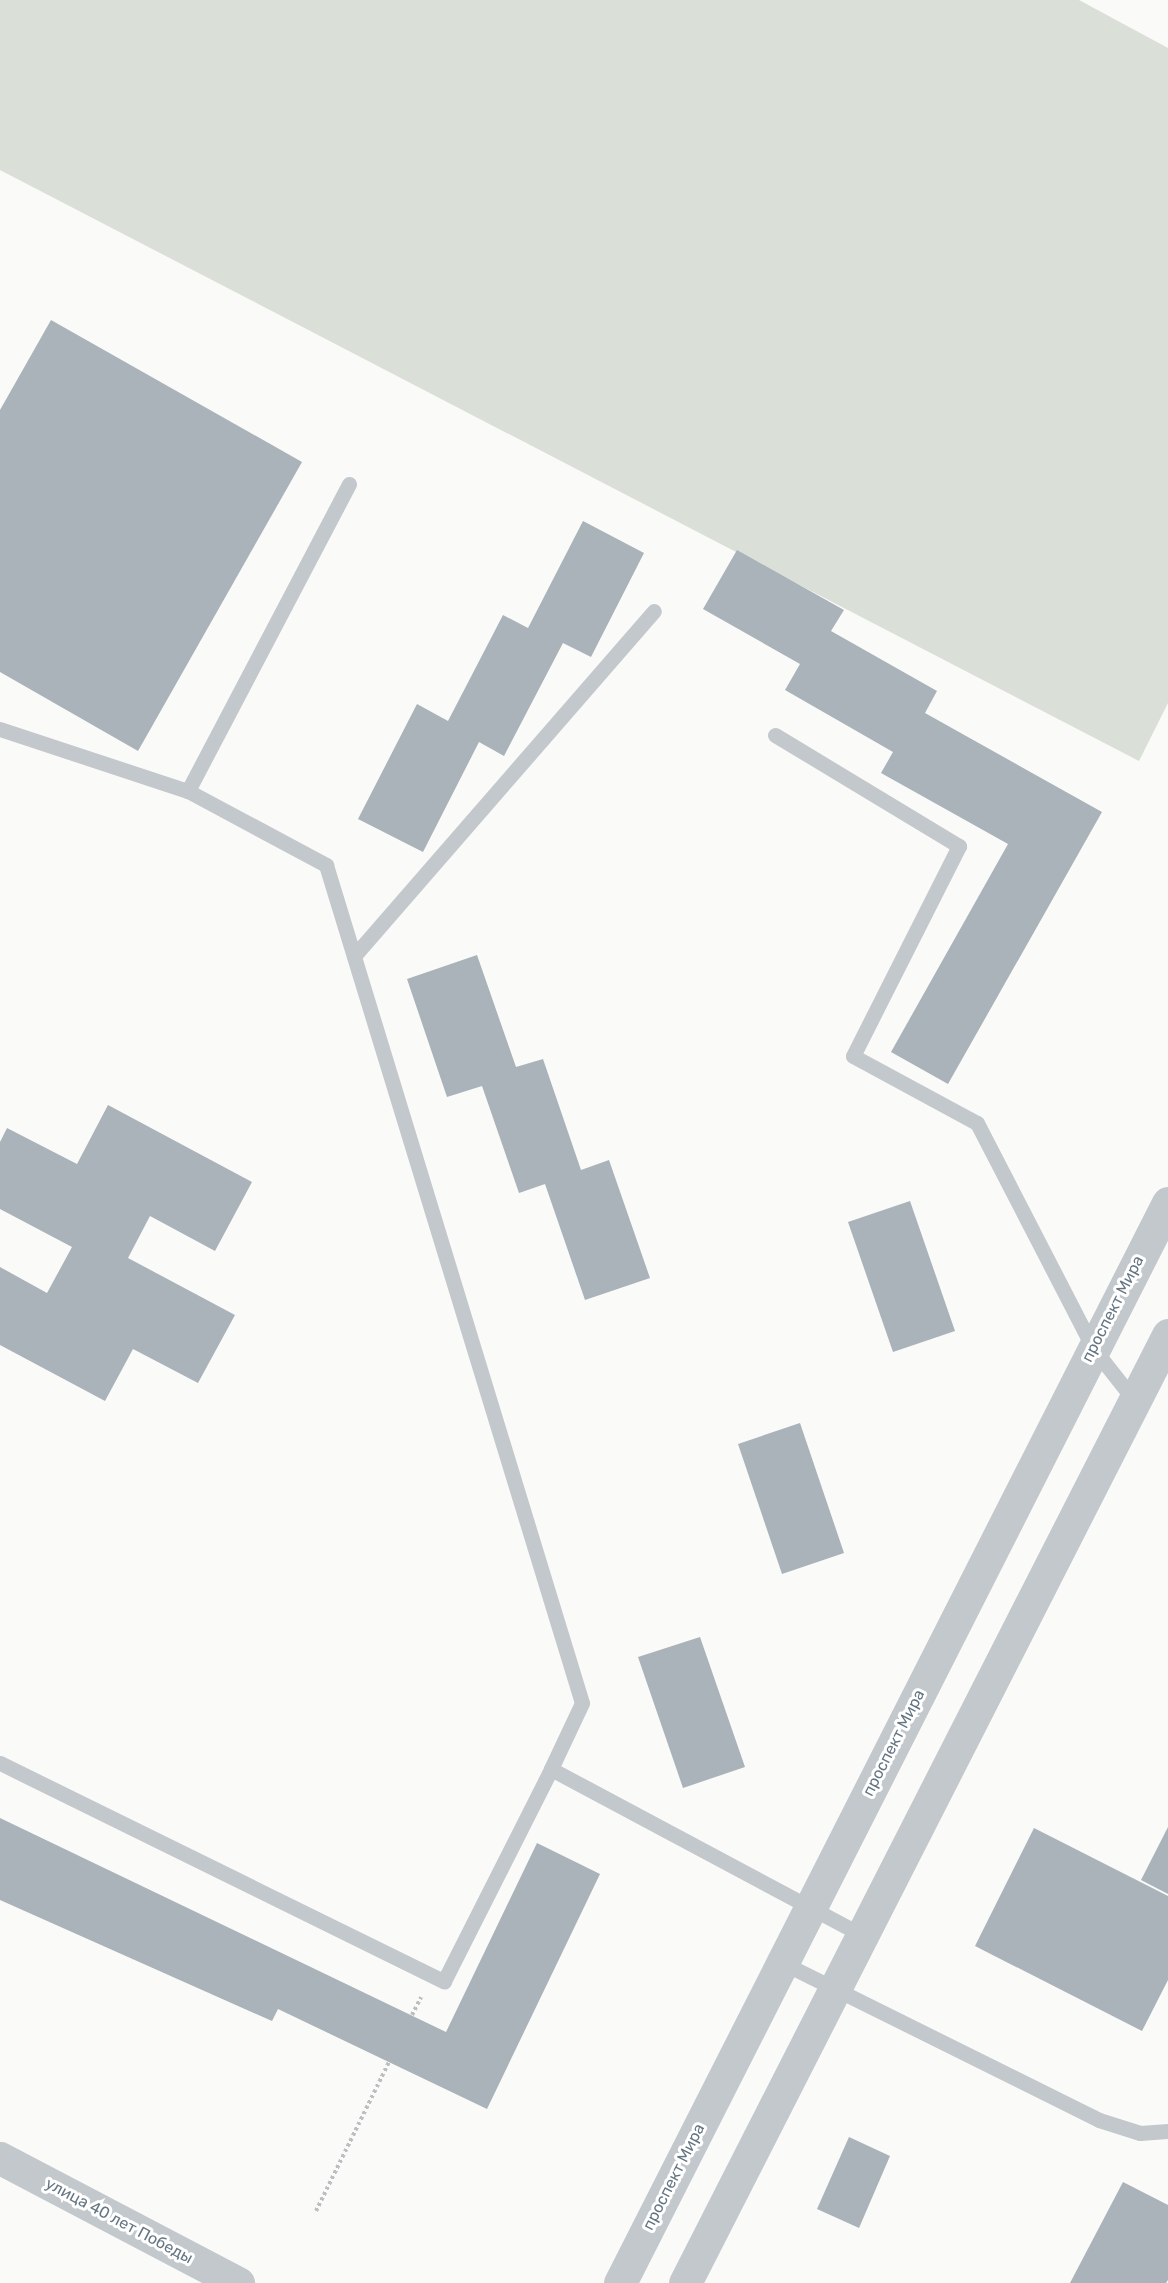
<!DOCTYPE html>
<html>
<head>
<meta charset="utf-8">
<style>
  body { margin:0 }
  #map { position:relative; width:1168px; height:2283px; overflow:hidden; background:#fafaf8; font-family:Rubik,sans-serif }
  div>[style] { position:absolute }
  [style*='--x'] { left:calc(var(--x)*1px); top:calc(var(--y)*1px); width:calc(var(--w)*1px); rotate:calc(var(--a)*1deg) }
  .green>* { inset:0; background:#dadfd7 }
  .building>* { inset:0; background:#aab3b9 }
  .path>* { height:4px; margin-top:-2px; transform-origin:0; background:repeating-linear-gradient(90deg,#bbbfc2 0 3px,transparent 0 6px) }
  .service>* { height:15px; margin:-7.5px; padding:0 7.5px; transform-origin:7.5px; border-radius:7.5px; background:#c3c8cc }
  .tertiary>* { height:33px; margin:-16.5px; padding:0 16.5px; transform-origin:16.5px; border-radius:16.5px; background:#c3c8cc }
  span { translate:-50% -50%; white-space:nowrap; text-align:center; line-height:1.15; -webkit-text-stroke:6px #fff; paint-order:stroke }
  .street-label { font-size:16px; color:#657683 }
</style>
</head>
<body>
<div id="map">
  <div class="green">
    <i style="clip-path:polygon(0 0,1079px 0,1168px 48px,1168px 703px,1139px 761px,0 170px)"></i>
  </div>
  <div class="building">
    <i style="clip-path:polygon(51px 320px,302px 462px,138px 751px,0 672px,0 410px)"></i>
    <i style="clip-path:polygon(583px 521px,644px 553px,591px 657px,563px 643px,504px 756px,479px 742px,423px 852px,358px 819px,417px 704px,448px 721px,503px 615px,528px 628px)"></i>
    <i style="clip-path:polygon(737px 550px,844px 610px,831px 631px,937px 691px,925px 713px,1102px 812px,948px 1084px,891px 1052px,1008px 844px,881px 773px,893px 752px,785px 690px,800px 664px,703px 609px)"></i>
    <i style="clip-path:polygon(477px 955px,516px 1067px,543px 1059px,581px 1170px,609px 1160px,650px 1278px,585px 1300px,545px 1184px,519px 1193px,482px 1086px,447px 1097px,407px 979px)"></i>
    <i style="clip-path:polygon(108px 1105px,252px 1182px,215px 1251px,150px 1216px,128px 1258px,235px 1315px,198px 1383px,133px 1349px,105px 1401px,0 1345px,0 1267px,47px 1293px,72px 1247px,0 1209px,0 1142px,7px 1128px,77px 1164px)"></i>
    <i style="clip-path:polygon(910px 1201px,955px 1331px,893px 1352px,848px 1222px)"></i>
    <i style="clip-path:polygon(800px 1423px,844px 1553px,782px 1574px,738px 1444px)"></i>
    <i style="clip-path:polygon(700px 1637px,745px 1767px,683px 1788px,638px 1657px)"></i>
    <i style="clip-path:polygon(0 1818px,446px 2032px,537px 1843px,600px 1874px,487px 2109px,278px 2009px,272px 2021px,0 1900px)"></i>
    <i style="clip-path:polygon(1168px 1827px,1168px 1894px,1141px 1880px)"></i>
    <i style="clip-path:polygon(1034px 1828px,1168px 1896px,1168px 1980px,1142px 2031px,975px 1946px)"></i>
    <i style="clip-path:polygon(849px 2137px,890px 2156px,859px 2228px,817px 2209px)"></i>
    <i style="clip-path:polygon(1123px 2182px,1168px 2205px,1168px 2280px,1166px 2283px,1070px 2283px)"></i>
  </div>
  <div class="path">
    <i style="--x:412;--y:2015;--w:20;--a:-63"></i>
    <i style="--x:316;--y:2211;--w:166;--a:-63.9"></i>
  </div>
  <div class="service">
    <i style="--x:349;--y:484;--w:347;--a:117.7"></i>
    <i style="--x:188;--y:791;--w:157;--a:28.2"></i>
    <i style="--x:326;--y:865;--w:876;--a:73.01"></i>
    <i style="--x:582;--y:1703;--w:73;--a:115.2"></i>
    <i style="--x:551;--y:1769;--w:356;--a:28.1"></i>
    <i style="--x:0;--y:729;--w:198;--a:18.3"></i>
    <i style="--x:775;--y:735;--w:215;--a:31.1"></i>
    <i style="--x:959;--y:846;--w:235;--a:116.8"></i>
    <i style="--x:853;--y:1056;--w:141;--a:28.4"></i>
    <i style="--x:977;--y:1123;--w:253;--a:62.7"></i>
    <i style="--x:1093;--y:1348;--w:66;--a:51.7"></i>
    <i style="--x:354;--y:956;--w:457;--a:-49"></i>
    <i style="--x:0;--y:1763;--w:495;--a:26.2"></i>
    <i style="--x:444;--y:1981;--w:237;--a:-63.2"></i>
    <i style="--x:783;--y:1963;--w:353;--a:26.4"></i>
    <i style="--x:1099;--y:2120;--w:43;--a:17.6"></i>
    <i style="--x:1140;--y:2133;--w:28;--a:-4"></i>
  </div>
  <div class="tertiary">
    <i style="--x:0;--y:2158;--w:269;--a:27.7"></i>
    <i style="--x:620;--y:2283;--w:1211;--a:-63.1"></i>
    <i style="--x:685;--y:2283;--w:1064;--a:-63"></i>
  </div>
  <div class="street-label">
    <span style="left:1113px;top:1309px;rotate:-63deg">проспект Мира</span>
    <span style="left:894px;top:1743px;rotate:-63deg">проспект Мира</span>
    <span style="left:674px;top:2177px;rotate:-63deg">проспект Мира</span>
    <span style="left:119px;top:2221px;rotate:28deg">улица 40 лет Победы</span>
  </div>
</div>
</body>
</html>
